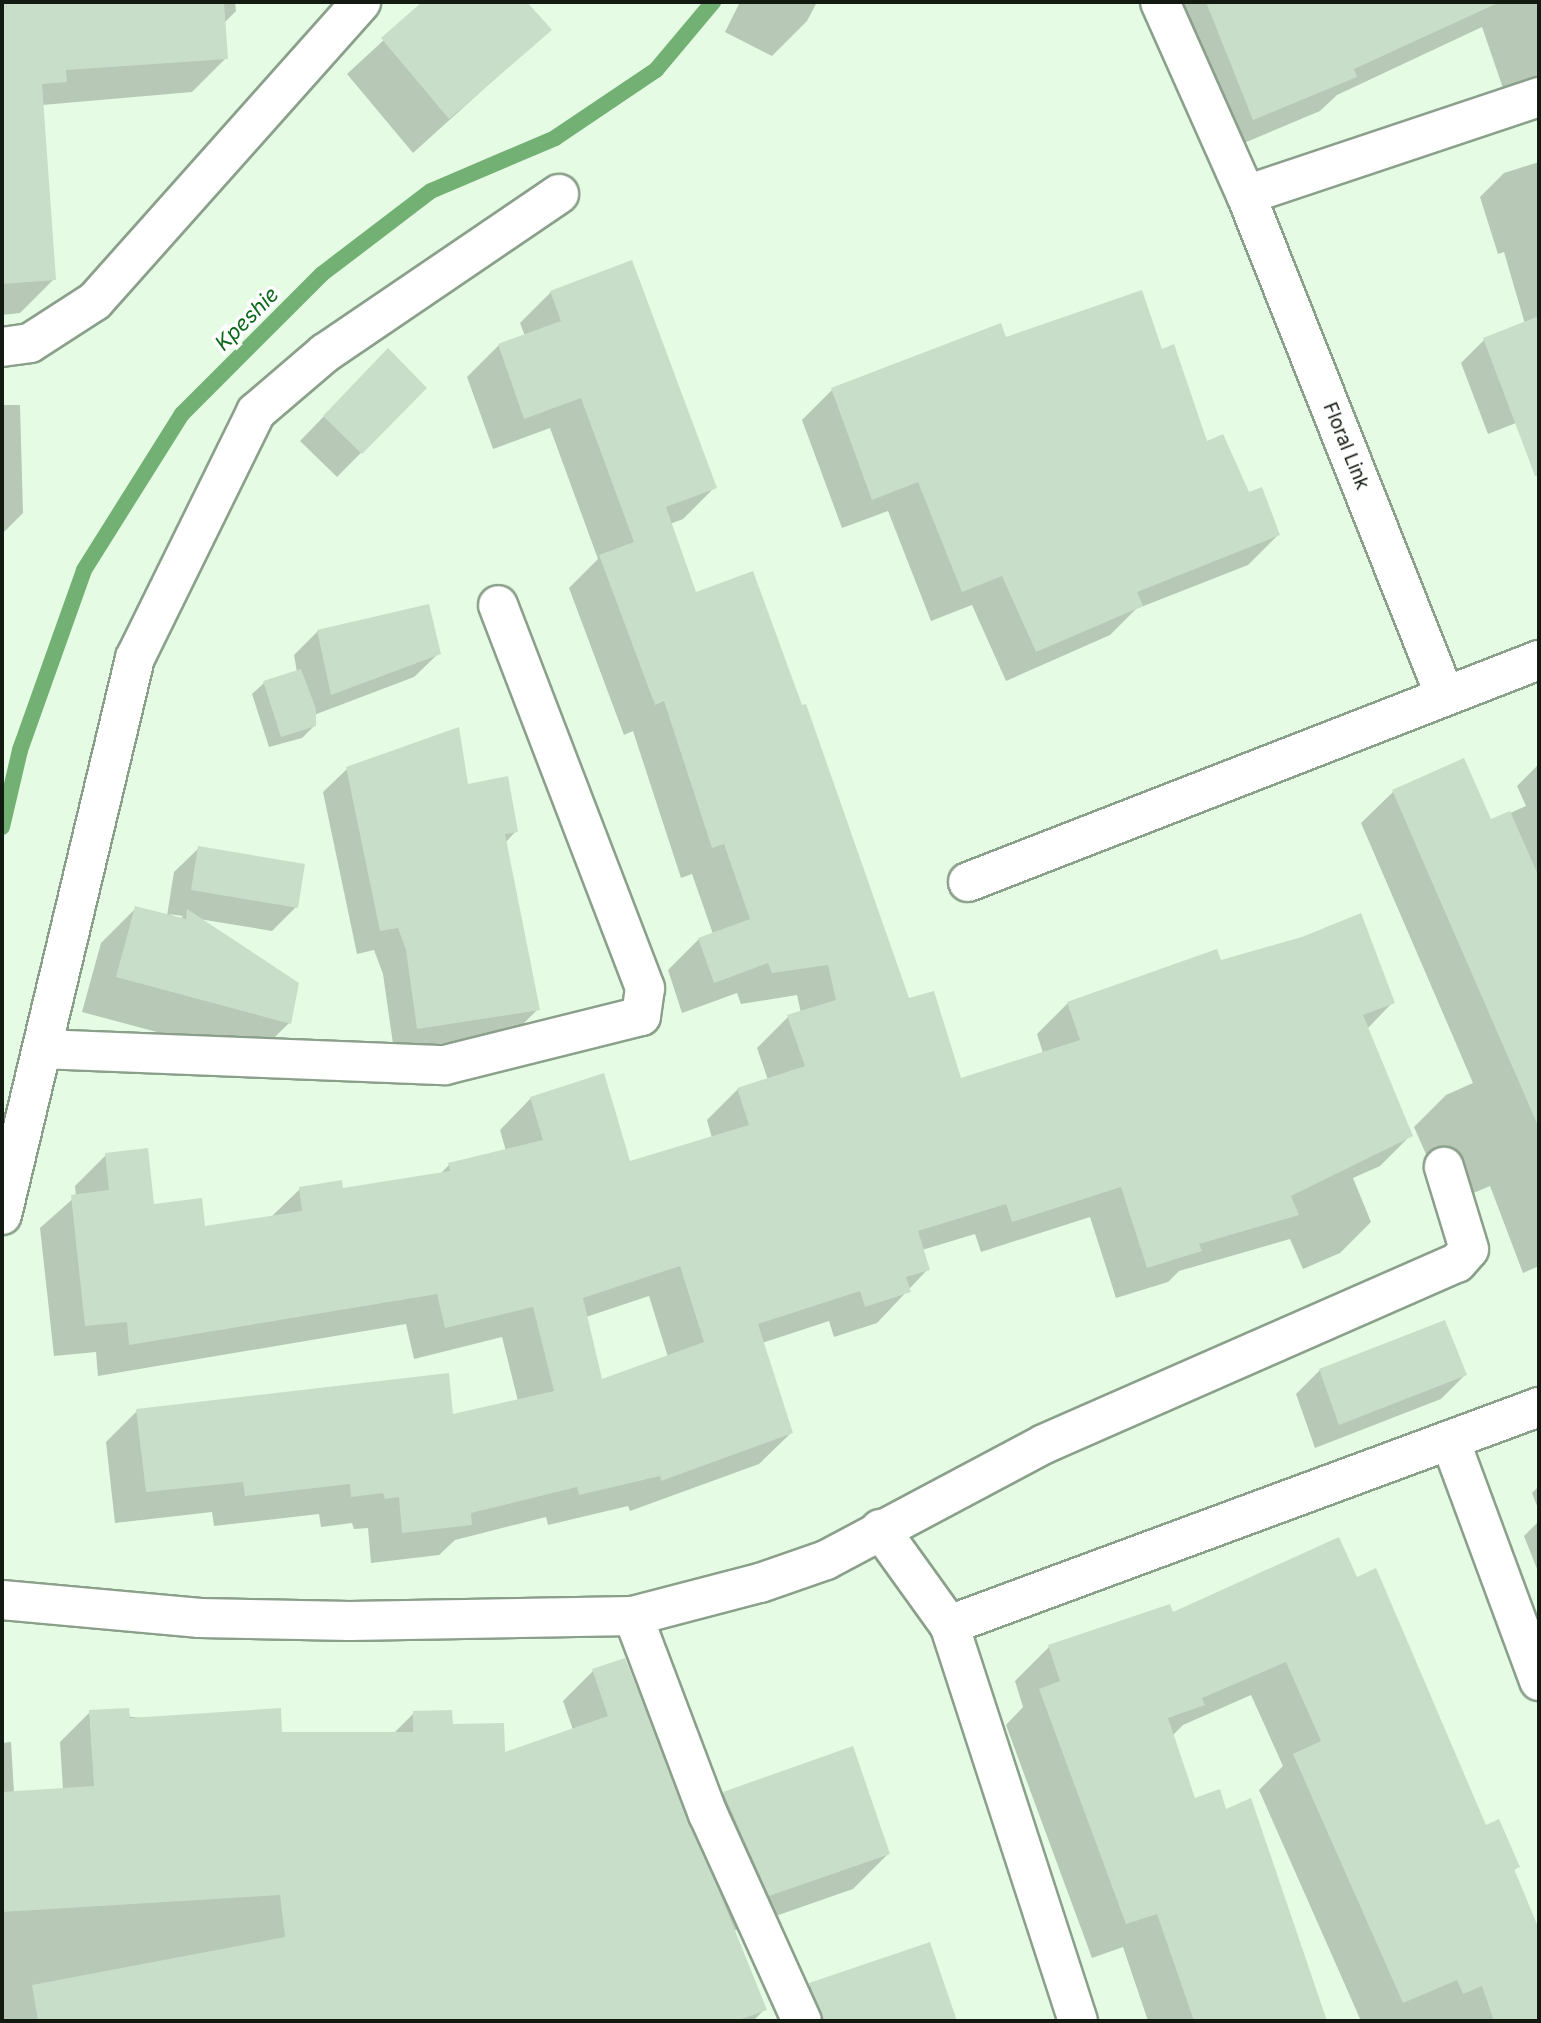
<!DOCTYPE html>
<html>
<head>
<meta charset="utf-8">
<style>
  body { margin:0 }
  #map { position:relative; width:1541px; height:2023px; overflow:hidden; background:#e5fbe4; font-family:Inter,sans-serif }
  div>[style] { position:absolute }
  [style*='--x'] { left:calc(var(--x)*1px); top:calc(var(--y)*1px); width:calc(var(--w)*1px); rotate:calc(var(--a)*1deg) }
  .shadow>* { inset:0; background:#0003 }
  .stream>* { height:16px; margin:-8px; padding:0 8px; transform-origin:8px; border-radius:8px; background:#72b073 }
  .building>* { inset:0; background:#c9dec8 }
  .roads { filter:drop-shadow(2px 0 #8ba08b) drop-shadow(-2px 0 #8ba08b) drop-shadow(0 2px #8ba08b) drop-shadow(0 -2px #8ba08b) }
  .minor>* { height:38px; margin:-19px; padding:0 19px; transform-origin:19px; border-radius:19px; background:#fff }
  span { translate:-50% -50%; white-space:nowrap; text-align:center; line-height:1.15; -webkit-text-stroke:7px #fff; paint-order:stroke }
  .street-label { font-size:19px; color:#121a12 }
  .water-label { font-size:21px; color:#0c691b; font-style:italic }
  .frame { position:absolute; inset:0; border:4px solid #121a12; pointer-events:none }
</style>
</head>
<body>
<div id="map">
  <div class="shadow">
    <i style="clip-path:polygon(2px 2px,235px 2px,236px 11px,224px 23px,226px 58px,192px 92px,42px 105px,54px 279px,20px 313px,2px 315px)"></i>
    <i style="clip-path:polygon(425px 2px,525px 2px,549px 30px,413px 153px,347px 74px)"></i>
    <i style="clip-path:polygon(740px 2px,817px 2px,807px 21px,772px 56px,725px 32px)"></i>
    <i style="clip-path:polygon(1164px 2px,1539px 2px,1539px 82px,1505px 94px,1482px 27px,1337px 95px,1320px 111px,1218px 154px)"></i>
    <i style="clip-path:polygon(1539px 162px,1539px 414px,1488px 434px,1461px 363px,1484px 340px,1525px 324px,1504px 252px,1498px 254px,1480px 197px,1504px 173px)"></i>
    <i style="clip-path:polygon(evenodd,551px 292px,715px 487px,683px 519px,670px 524px,695px 594px,908px 1001px,959px 1080px,1043px 1053px,1037px 1034px,1068px 1003px,1220px 962px,1393px 1002px,1367px 1029px,1411px 1135px,1380px 1166px,1353px 1178px,1371px 1222px,1340px 1253px,1303px 1269px,1290px 1239px,1179px 1271px,1168px 1282px,1116px 1298px,1090px 1217px,981px 1252px,975px 1234px,922px 1250px,928px 1269px,877px 1323px,834px 1337px,829px 1321px,762px 1343px,791px 1433px,759px 1464px,630px 1511px,628px 1506px,548px 1525px,546px 1517px,455px 1540px,439px 1555px,371px 1563px,368px 1528px,354px 1529px,352px 1523px,321px 1527px,319px 1514px,214px 1526px,212px 1512px,115px 1523px,106px 1442px,137px 1411px,452px 1417px,518px 1401px,502px 1337px,414px 1359px,406px 1324px,98px 1376px,96px 1352px,54px 1356px,40px 1228px,76px 1196px,75px 1186px,106px 1155px,152px 1206px,204px 1228px,271px 1217px,300px 1189px,342px 1190px,440px 1174px,449px 1165px,506px 1151px,500px 1130px,531px 1098px,629px 1163px,712px 1138px,707px 1120px,738px 1089px,768px 1080px,757px 1048px,788px 1017px,801px 1013px,797px 995px,741px 1004px,737px 993px,682px 1013px,668px 970px,699px 939px,713px 934px,692px 874px,681px 878px,633px 731px,624px 735px,569px 588px,598px 559px,550px 428px,493px 449px,467px 377px,498px 346px,525px 336px,520px 323px,551px 292px,649px 1296px,668px 1357px,601px 1381px,586px 1317px,649px 1296px)"></i>
    <i style="clip-path:polygon(1005px 339px,1160px 352px,1206px 443px,1278px 535px,1248px 565px,1136px 609px,1110px 635px,1006px 681px,972px 605px,931px 621px,888px 511px,842px 528px,802px 420px,832px 390px)"></i>
    <i style="clip-path:polygon(364px 375px,425px 388px,337px 477px,300px 441px)"></i>
    <i style="clip-path:polygon(2px 405px,20px 405px,23px 513px,2px 534px)"></i>
    <i style="clip-path:polygon(318px 631px,439px 653px,414px 677px,314px 715px,314px 726px,302px 738px,269px 747px,252px 694px,264px 683px,297px 672px,294px 655px)"></i>
    <i style="clip-path:polygon(1463px 760px,1490px 822px,1526px 806px,1517px 786px,1539px 764px,1539px 1266px,1523px 1273px,1490px 1186px,1448px 1204px,1414px 1127px,1446px 1095px,1473px 1083px,1361px 823px,1393px 792px)"></i>
    <i style="clip-path:polygon(347px 769px,467px 786px,516px 831px,505px 843px,538px 1009px,515px 1032px,394px 1051px,383px 974px,374px 950px,357px 954px,323px 792px)"></i>
    <i style="clip-path:polygon(evenodd,199px 848px,296px 907px,272px 931px,199px 919px,289px 1023px,254px 1058px,82px 1012px,101px 943px,136px 908px,167px 916px,174px 872px,199px 848px,169px 914px,183px 916px,180px 919px,169px 914px)"></i>
    <i style="clip-path:polygon(1320px 1370px,1465px 1375px,1441px 1399px,1315px 1448px,1296px 1394px)"></i>
    <i style="clip-path:polygon(1539px 1486px,1539px 1511px,1532px 1493px)"></i>
    <i style="clip-path:polygon(1539px 1521px,1539px 1574px,1524px 1536px)"></i>
    <i style="clip-path:polygon(1356px 1579px,1485px 1827px,1518px 1867px,1513px 1871px,1539px 1933px,1539px 1964px,1534px 1969px,1539px 1984px,1539px 2021px,1361px 2021px,1259px 1790px,1283px 1766px,1251px 1695px,1183px 1725px,1172px 1736px,1193px 1800px,1225px 1812px,1250px 1800px,1325px 2021px,1148px 2021px,1123px 1947px,1092px 1958px,1006px 1725px,1023px 1707px,1015px 1681px,1049px 1647px,1172px 1614px)"></i>
    <i style="clip-path:polygon(593px 1671px,691px 1826px,724px 1793px,888px 1854px,853px 1889px,733px 1931px,764px 2010px,753px 2021px,2px 2021px,2px 1743px,11px 1742px,14px 1793px,63px 1790px,60px 1742px,90px 1712px,281px 1734px,393px 1734px,414px 1713px,451px 1726px,504px 1754px,573px 1730px,563px 1701px)"></i>
    <i style="clip-path:polygon(929px 1944px,956px 2021px,780px 2021px,778px 2017px,810px 1985px)"></i>
  </div>
  <div class="stream">
    <i style="--x:2;--y:827;--w:79;--a:-76.8"></i>
    <i style="--x:20;--y:750;--w:191;--a:-70.4"></i>
    <i style="--x:84;--y:570;--w:184;--a:-57.9"></i>
    <i style="--x:182;--y:414;--w:198;--a:-45"></i>
    <i style="--x:322;--y:274;--w:137;--a:-37.3"></i>
    <i style="--x:431;--y:191;--w:135;--a:-23.1"></i>
    <i style="--x:555;--y:138;--w:122;--a:-34"></i>
    <i style="--x:656;--y:70;--w:89;--a:-50"></i>
  </div>
  <div class="building">
    <i style="clip-path:polygon(2px 2px,224px 2px,228px 59px,66px 70px,67px 82px,42px 84px,56px 280px,2px 284px)"></i>
    <i style="clip-path:polygon(422px 2px,527px 2px,552px 30px,449px 119px,381px 38px)"></i>
    <i style="clip-path:polygon(1206px 2px,1500px 2px,1354px 69px,1357px 77px,1253px 120px)"></i>
    <i style="clip-path:polygon(evenodd,632px 260px,717px 488px,666px 507px,696px 592px,753px 571px,802px 705px,806px 704px,909px 998px,934px 991px,961px 1078px,1080px 1040px,1067px 1002px,1217px 949px,1221px 960px,1302px 937px,1361px 913px,1395px 1003px,1363px 1015px,1413px 1136px,1291px 1196px,1299px 1215px,1199px 1244px,1202px 1251px,1147px 1268px,1121px 1187px,1012px 1222px,1006px 1204px,918px 1231px,930px 1270px,906px 1277px,911px 1292px,865px 1307px,860px 1291px,758px 1324px,793px 1433px,661px 1481px,660px 1476px,579px 1495px,577px 1487px,471px 1513px,472px 1525px,402px 1533px,399px 1497px,385px 1499px,383px 1493px,351px 1497px,350px 1484px,245px 1496px,243px 1482px,146px 1492px,136px 1409px,449px 1373px,453px 1414px,554px 1391px,533px 1307px,445px 1328px,437px 1294px,129px 1345px,127px 1322px,85px 1326px,71px 1195px,109px 1190px,105px 1153px,148px 1148px,154px 1204px,202px 1198px,205px 1226px,302px 1211px,299px 1187px,342px 1180px,343px 1188px,450px 1171px,448px 1163px,543px 1140px,530px 1097px,604px 1073px,630px 1161px,749px 1125px,737px 1088px,805px 1066px,787px 1015px,836px 1000px,828px 965px,772px 973px,768px 963px,714px 983px,698px 938px,750px 919px,724px 844px,712px 848px,664px 701px,655px 705px,599px 555px,634px 542px,581px 398px,524px 419px,498px 344px,561px 321px,550px 291px,632px 260px,680px 1266px,704px 1342px,602px 1379px,583px 1298px,680px 1266px)"></i>
    <i style="clip-path:polygon(1142px 290px,1162px 349px,1174px 344px,1207px 441px,1223px 434px,1249px 492px,1262px 487px,1280px 535px,1137px 592px,1143px 606px,1036px 652px,1002px 576px,962px 592px,918px 482px,872px 500px,831px 388px,1001px 323px,1006px 337px)"></i>
    <i style="clip-path:polygon(1539px 316px,1539px 475px,1535px 476px,1483px 338px)"></i>
    <i style="clip-path:polygon(388px 348px,427px 388px,362px 454px,323px 416px)"></i>
    <i style="clip-path:polygon(429px 604px,441px 654px,331px 695px,317px 630px)"></i>
    <i style="clip-path:polygon(301px 669px,316px 709px,316px 726px,281px 737px,263px 681px)"></i>
    <i style="clip-path:polygon(459px 727px,468px 784px,508px 776px,518px 832px,505px 834px,540px 1010px,417px 1029px,406px 950px,398px 928px,380px 931px,346px 767px)"></i>
    <i style="clip-path:polygon(1464px 758px,1491px 819px,1510px 811px,1539px 877px,1539px 1128px,1392px 790px)"></i>
    <i style="clip-path:polygon(198px 846px,305px 864px,298px 908px,191px 890px)"></i>
    <i style="clip-path:polygon(135px 906px,186px 919px,187px 909px,299px 983px,291px 1024px,116px 977px)"></i>
    <i style="clip-path:polygon(1445px 1320px,1467px 1375px,1339px 1425px,1319px 1369px)"></i>
    <i style="clip-path:polygon(1339px 1537px,1357px 1577px,1376px 1568px,1486px 1825px,1499px 1819px,1520px 1867px,1514px 1869px,1539px 1929px,1539px 2021px,1494px 2021px,1482px 1986px,1463px 1994px,1457px 1980px,1403px 2003px,1293px 1754px,1321px 1741px,1286px 1662px,1202px 1698px,1205px 1705px,1168px 1718px,1195px 1798px,1220px 1789px,1226px 1809px,1251px 1798px,1327px 2021px,1194px 2021px,1157px 1914px,1126px 1924px,1039px 1689px,1060px 1681px,1048px 1645px,1170px 1604px,1173px 1612px)"></i>
    <i style="clip-path:polygon(625px 1658px,767px 2010px,736px 2021px,38px 2021px,32px 1985px,285px 1937px,280px 1895px,2px 1912px,2px 1792px,94px 1786px,89px 1710px,129px 1708px,130px 1718px,281px 1708px,282px 1732px,413px 1732px,413px 1711px,452px 1710px,453px 1724px,504px 1723px,505px 1752px,608px 1716px,592px 1669px)"></i>
    <i style="clip-path:polygon(853px 1746px,890px 1854px,769px 1896px,723px 1792px)"></i>
    <i style="clip-path:polygon(930px 1942px,957px 2021px,824px 2021px,809px 1983px)"></i>
  </div>
  <div class="roads">
    <div class="minor">
      <i style="--x:1160;--y:2;--w:211;--a:66"></i>
      <i style="--x:2;--y:347;--w:28;--a:-8"></i>
      <i style="--x:30;--y:343;--w:77;--a:-32.9"></i>
      <i style="--x:95;--y:301;--w:400;--a:-48.3"></i>
      <i style="--x:1445;--y:696;--w:539;--a:-111.66"></i>
      <i style="--x:1246;--y:195;--w:309;--a:-18.5"></i>
      <i style="--x:968;--y:882;--w:613;--a:-21.25"></i>
      <i style="--x:42;--y:1049;--w:403;--a:2.3"></i>
      <i style="--x:445;--y:1065;--w:202;--a:-14"></i>
      <i style="--x:641;--y:1016;--w:28;--a:-82"></i>
      <i style="--x:645;--y:988;--w:410;--a:-111"></i>
      <i style="--x:2;--y:1215;--w:573;--a:-76.57"></i>
      <i style="--x:135;--y:658;--w:274;--a:-63.8"></i>
      <i style="--x:256;--y:412;--w:91;--a:-40.5"></i>
      <i style="--x:325;--y:353;--w:283;--a:-34.2"></i>
      <i style="--x:1450;--y:1440;--w:257;--a:69.7"></i>
      <i style="--x:880;--y:1529;--w:118;--a:54.3"></i>
      <i style="--x:2;--y:1600;--w:199;--a:5.2"></i>
      <i style="--x:200;--y:1618;--w:150;--a:1.1"></i>
      <i style="--x:350;--y:1621;--w:283;--a:-1"></i>
      <i style="--x:633;--y:1616;--w:131;--a:-14.6"></i>
      <i style="--x:760;--y:1583;--w:70;--a:-19.2"></i>
      <i style="--x:826;--y:1560;--w:247;--a:-28"></i>
      <i style="--x:1044;--y:1444;--w:451;--a:-23.7"></i>
      <i style="--x:1457;--y:1263;--w:18;--a:-49"></i>
      <i style="--x:1469;--y:1249;--w:86;--a:-107"></i>
      <i style="--x:633;--y:1616;--w:212;--a:69.3"></i>
      <i style="--x:708;--y:1814;--w:227;--a:65.6"></i>
      <i style="--x:1078;--y:2021;--w:416;--a:-108"></i>
      <i style="--x:949;--y:1625;--w:629;--a:-20.28"></i>
    </div>
  </div>
  <div class="street-label">
    <span style="left:1346px;top:446px;rotate:68deg">Floral Link</span>
  </div>
  <div class="water-label">
    <span style="left:247px;top:319px;rotate:-45deg">Kpeshie</span>
  </div>
  <div class="frame"></div>
</div>
</body>
</html>
